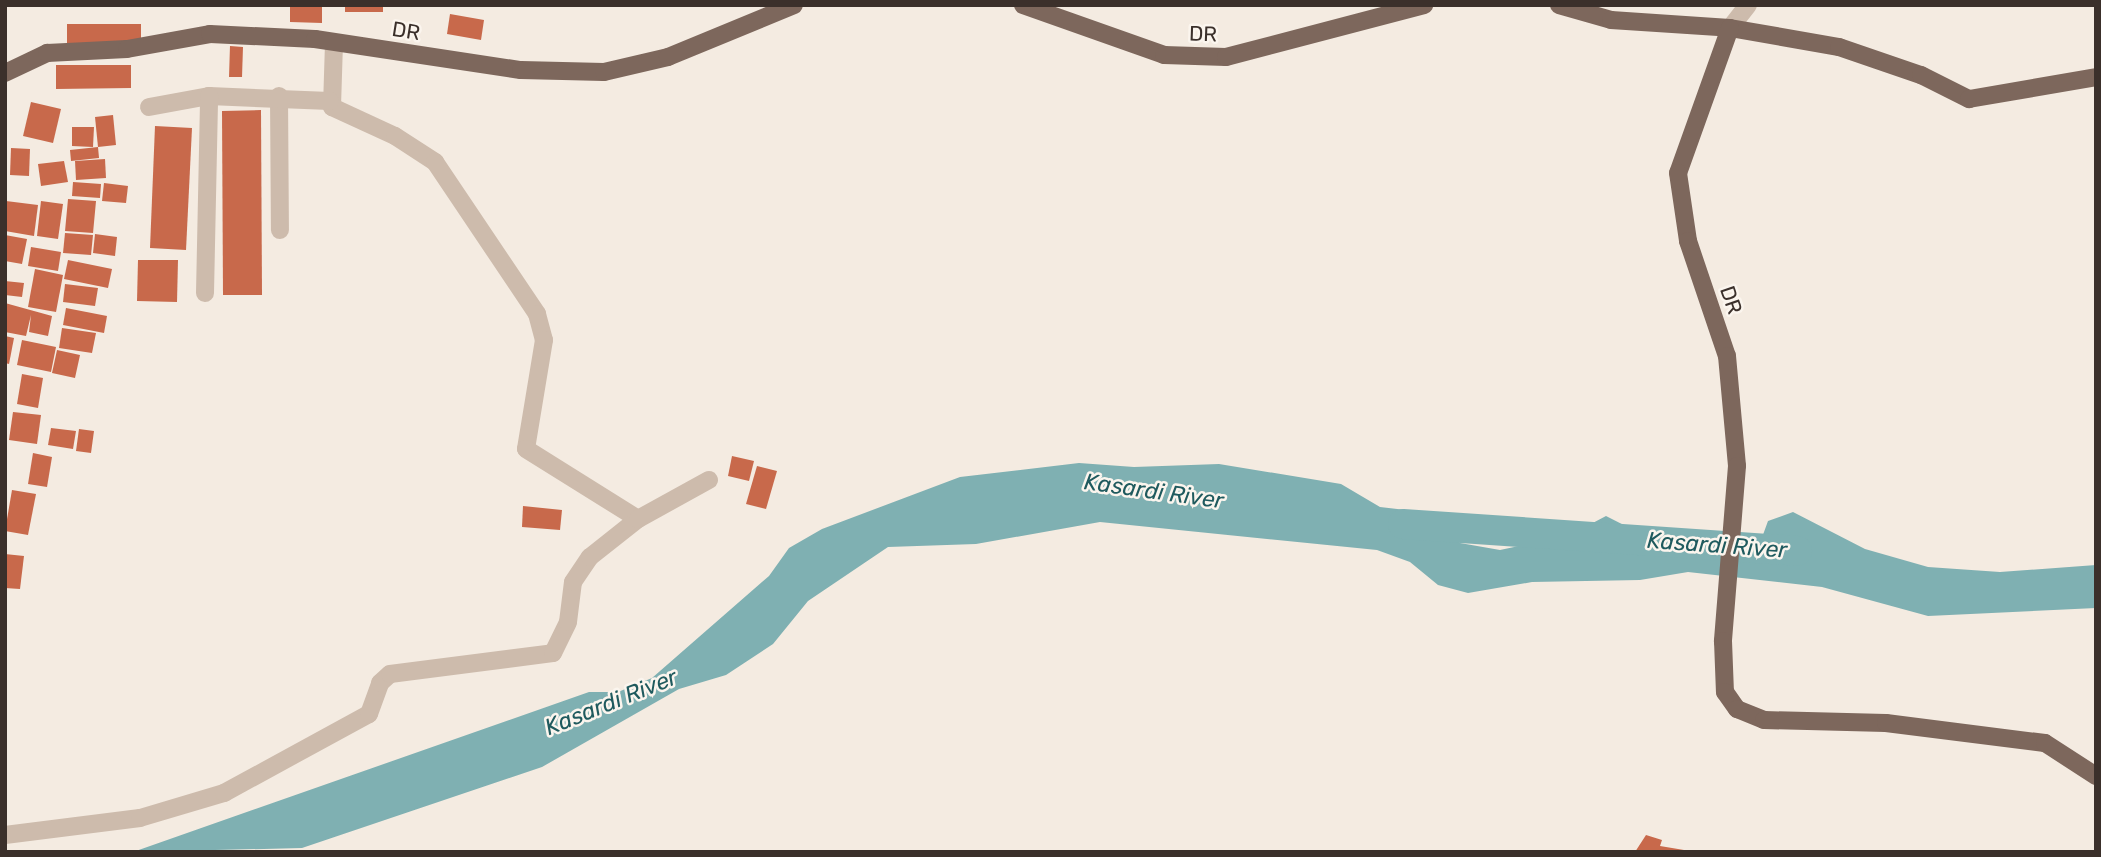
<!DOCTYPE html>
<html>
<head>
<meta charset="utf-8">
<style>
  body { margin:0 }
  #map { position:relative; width:2101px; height:857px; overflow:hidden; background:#f4ebe1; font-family:Rubik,sans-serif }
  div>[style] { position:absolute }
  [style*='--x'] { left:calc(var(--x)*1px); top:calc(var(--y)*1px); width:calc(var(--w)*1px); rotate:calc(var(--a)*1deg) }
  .water>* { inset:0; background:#7fb0b2 }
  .river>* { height:30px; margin:-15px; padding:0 15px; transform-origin:15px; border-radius:15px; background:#7fb0b2 }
  .building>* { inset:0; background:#c8694b }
  .minor>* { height:18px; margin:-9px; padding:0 9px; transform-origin:9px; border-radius:9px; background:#cdbbac }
  .major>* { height:18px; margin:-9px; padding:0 9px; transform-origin:9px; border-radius:9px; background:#7d675c }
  span { translate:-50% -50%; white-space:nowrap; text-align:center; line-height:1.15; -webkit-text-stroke:5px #fbf5ee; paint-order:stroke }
  .street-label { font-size:21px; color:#3b302b }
  .water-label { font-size:23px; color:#1f5a5e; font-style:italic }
  .frame { position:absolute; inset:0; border:7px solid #3b302b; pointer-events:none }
</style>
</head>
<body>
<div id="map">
  <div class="water">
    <i style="clip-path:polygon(1079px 463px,1134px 467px,1219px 464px,1341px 484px,1380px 507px,1423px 512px,1460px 543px,1500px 550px,1570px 535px,1606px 516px,1669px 548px,1714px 546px,1756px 554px,1768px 521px,1793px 512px,1865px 549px,1928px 567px,2000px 572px,2096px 565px,2096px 608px,1928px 616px,1822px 587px,1688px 572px,1640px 580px,1532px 582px,1468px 593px,1438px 585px,1410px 562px,1377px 550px,1100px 522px,976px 544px,888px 547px,808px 601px,773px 644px,726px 675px,679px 689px,542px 767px,302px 848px,133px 852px,589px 692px,618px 692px,652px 678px,769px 576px,789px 548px,822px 529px,960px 477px)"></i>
  </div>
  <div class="river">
    <i style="--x:1403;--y:524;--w:395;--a:3.9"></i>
  </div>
  <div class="building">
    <i style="clip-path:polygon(290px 5px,322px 5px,322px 23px,290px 22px)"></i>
    <i style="clip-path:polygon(345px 5px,383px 5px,383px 12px,345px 12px)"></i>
    <i style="clip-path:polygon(450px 14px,484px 20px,481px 40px,447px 34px)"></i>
    <i style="clip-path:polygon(67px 24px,141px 24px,141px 44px,67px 44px)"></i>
    <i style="clip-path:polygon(230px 46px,243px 47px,242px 77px,229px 77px)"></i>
    <i style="clip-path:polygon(56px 65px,131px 65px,131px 88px,56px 89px)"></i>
    <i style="clip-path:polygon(31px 102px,61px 109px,53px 143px,23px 136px)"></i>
    <i style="clip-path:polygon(261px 110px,262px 295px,223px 295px,222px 111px)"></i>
    <i style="clip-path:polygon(113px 115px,116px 145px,98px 147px,95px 117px)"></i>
    <i style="clip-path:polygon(155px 126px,192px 128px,186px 250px,150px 248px)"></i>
    <i style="clip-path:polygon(72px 127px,94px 127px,93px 147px,72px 146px)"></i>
    <i style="clip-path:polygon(98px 147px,99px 158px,71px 161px,70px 150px)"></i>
    <i style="clip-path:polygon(11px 148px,30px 149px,29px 176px,10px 175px)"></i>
    <i style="clip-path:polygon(105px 159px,106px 178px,76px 180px,75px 161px)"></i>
    <i style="clip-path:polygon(64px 161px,68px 182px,41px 186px,38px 164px)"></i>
    <i style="clip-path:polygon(73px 182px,101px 184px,100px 198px,72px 196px)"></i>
    <i style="clip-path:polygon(104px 183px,128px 186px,126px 203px,102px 201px)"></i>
    <i style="clip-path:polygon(68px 199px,96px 201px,93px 233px,65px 231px)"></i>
    <i style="clip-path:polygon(6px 201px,38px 205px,34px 236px,5px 231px)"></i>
    <i style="clip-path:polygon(41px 201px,63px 204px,58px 239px,37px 236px)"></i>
    <i style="clip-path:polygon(65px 233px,93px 235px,91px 255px,63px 253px)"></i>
    <i style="clip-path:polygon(95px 234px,117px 237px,115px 256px,93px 253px)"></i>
    <i style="clip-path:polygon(5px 235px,27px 239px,22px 264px,5px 261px)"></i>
    <i style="clip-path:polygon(31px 247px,61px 252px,58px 271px,28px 266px)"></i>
    <i style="clip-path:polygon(68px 260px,112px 269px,108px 288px,64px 279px)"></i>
    <i style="clip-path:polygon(138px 260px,178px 260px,177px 302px,137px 301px)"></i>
    <i style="clip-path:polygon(35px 269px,63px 275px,56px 312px,28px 307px)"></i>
    <i style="clip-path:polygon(5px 281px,24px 283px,22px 297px,5px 295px)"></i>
    <i style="clip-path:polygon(65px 284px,98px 288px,95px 306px,63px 302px)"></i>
    <i style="clip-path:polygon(5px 303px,52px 316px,48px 336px,29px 332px,31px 315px,26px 336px,5px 332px)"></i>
    <i style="clip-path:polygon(66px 308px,107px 316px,104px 333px,63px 325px)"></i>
    <i style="clip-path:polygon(62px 328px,96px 333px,92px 353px,59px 348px)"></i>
    <i style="clip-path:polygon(5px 336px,14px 338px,9px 364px,5px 363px)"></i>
    <i style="clip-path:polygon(22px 340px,56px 347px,51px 372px,17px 365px)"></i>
    <i style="clip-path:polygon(57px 350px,80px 355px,75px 378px,52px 373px)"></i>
    <i style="clip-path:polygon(22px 374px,43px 378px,38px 408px,17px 404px)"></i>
    <i style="clip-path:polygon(13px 412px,41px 415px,37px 444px,9px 440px)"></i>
    <i style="clip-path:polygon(51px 428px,76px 431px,73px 449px,48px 445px)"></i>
    <i style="clip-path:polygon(79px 429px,94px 431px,91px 453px,76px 451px)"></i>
    <i style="clip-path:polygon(33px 453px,52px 457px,47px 487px,28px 484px)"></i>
    <i style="clip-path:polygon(732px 456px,754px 461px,749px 481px,728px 476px)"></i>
    <i style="clip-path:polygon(757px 466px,777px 471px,766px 509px,746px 504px)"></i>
    <i style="clip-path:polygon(12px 490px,36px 494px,28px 535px,5px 531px)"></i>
    <i style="clip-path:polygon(523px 506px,562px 510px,560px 530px,522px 527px)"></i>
    <i style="clip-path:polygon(5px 554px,24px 556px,20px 589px,5px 588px)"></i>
    <i style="clip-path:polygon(1646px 835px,1662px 840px,1660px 846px,1696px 852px,1635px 852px)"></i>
  </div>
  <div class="minor">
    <i style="--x:1730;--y:28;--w:29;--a:-52"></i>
    <i style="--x:334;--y:43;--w:64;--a:91.8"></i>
    <i style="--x:332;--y:107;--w:69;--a:24.7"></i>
    <i style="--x:395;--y:136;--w:48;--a:33"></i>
    <i style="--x:435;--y:162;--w:183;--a:56.1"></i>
    <i style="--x:537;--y:314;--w:27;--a:75"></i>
    <i style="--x:544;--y:340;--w:110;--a:99.4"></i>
    <i style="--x:526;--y:449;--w:132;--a:32"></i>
    <i style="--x:279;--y:96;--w:134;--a:89.6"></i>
    <i style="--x:149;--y:107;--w:61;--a:-10.4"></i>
    <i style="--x:209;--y:96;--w:121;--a:2.4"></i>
    <i style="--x:205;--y:293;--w:197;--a:-88.8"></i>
    <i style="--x:5;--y:835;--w:136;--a:-7.2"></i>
    <i style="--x:140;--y:818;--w:88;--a:-16.6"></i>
    <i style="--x:224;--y:793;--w:165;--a:-28.6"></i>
    <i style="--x:369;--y:714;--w:33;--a:-70"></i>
    <i style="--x:380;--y:683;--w:13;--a:-42"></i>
    <i style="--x:390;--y:674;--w:164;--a:-7.3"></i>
    <i style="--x:553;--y:653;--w:34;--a:-64"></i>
    <i style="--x:568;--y:622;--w:40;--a:-82.9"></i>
    <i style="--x:573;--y:582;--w:30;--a:-56"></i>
    <i style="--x:590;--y:557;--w:61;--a:-38.4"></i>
    <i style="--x:638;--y:519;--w:81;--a:-28.8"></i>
  </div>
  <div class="major">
    <i style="--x:1023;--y:5;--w:150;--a:19.5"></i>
    <i style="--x:1164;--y:55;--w:62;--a:1.8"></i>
    <i style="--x:1226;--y:57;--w:205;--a:-14.7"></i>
    <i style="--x:1559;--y:5;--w:54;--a:16.1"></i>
    <i style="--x:1611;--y:20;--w:119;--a:3.8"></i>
    <i style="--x:1730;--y:28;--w:111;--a:9.9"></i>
    <i style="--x:1839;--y:47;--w:87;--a:18.9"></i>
    <i style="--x:1921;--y:75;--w:54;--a:26.6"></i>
    <i style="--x:1969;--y:99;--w:129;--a:-9.8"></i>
    <i style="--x:1730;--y:28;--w:154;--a:109.7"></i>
    <i style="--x:1678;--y:173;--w:69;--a:81.6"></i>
    <i style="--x:1688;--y:241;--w:121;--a:71.3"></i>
    <i style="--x:1727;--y:356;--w:110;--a:84.8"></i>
    <i style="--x:1737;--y:466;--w:176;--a:94.6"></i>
    <i style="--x:1723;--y:641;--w:51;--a:87.8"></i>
    <i style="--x:1725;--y:692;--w:21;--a:55"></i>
    <i style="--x:1737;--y:709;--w:29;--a:22"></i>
    <i style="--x:1764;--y:720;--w:122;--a:1.4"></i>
    <i style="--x:1886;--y:723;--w:160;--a:7.2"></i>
    <i style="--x:2045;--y:743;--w:61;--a:32.9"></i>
    <i style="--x:5;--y:73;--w:47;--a:-25.5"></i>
    <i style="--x:47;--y:53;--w:80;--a:-2.9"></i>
    <i style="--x:127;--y:49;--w:84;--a:-10.2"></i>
    <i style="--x:210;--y:34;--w:105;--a:2.7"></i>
    <i style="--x:315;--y:39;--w:208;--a:8.6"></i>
    <i style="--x:521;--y:70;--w:83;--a:1.4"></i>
    <i style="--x:604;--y:72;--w:66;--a:-13.2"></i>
    <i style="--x:668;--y:57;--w:136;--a:-22.4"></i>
  </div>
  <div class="street-label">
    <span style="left:406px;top:31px;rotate:9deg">DR</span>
    <span style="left:1203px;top:34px;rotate:2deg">DR</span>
    <span style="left:1731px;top:300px;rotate:71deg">DR</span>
  </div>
  <div class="water-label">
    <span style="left:1154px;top:491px;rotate:8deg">Kasardi River</span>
    <span style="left:1717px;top:545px;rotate:4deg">Kasardi River</span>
    <span style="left:611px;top:702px;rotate:-22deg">Kasardi River</span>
  </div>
  <div class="frame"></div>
</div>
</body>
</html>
